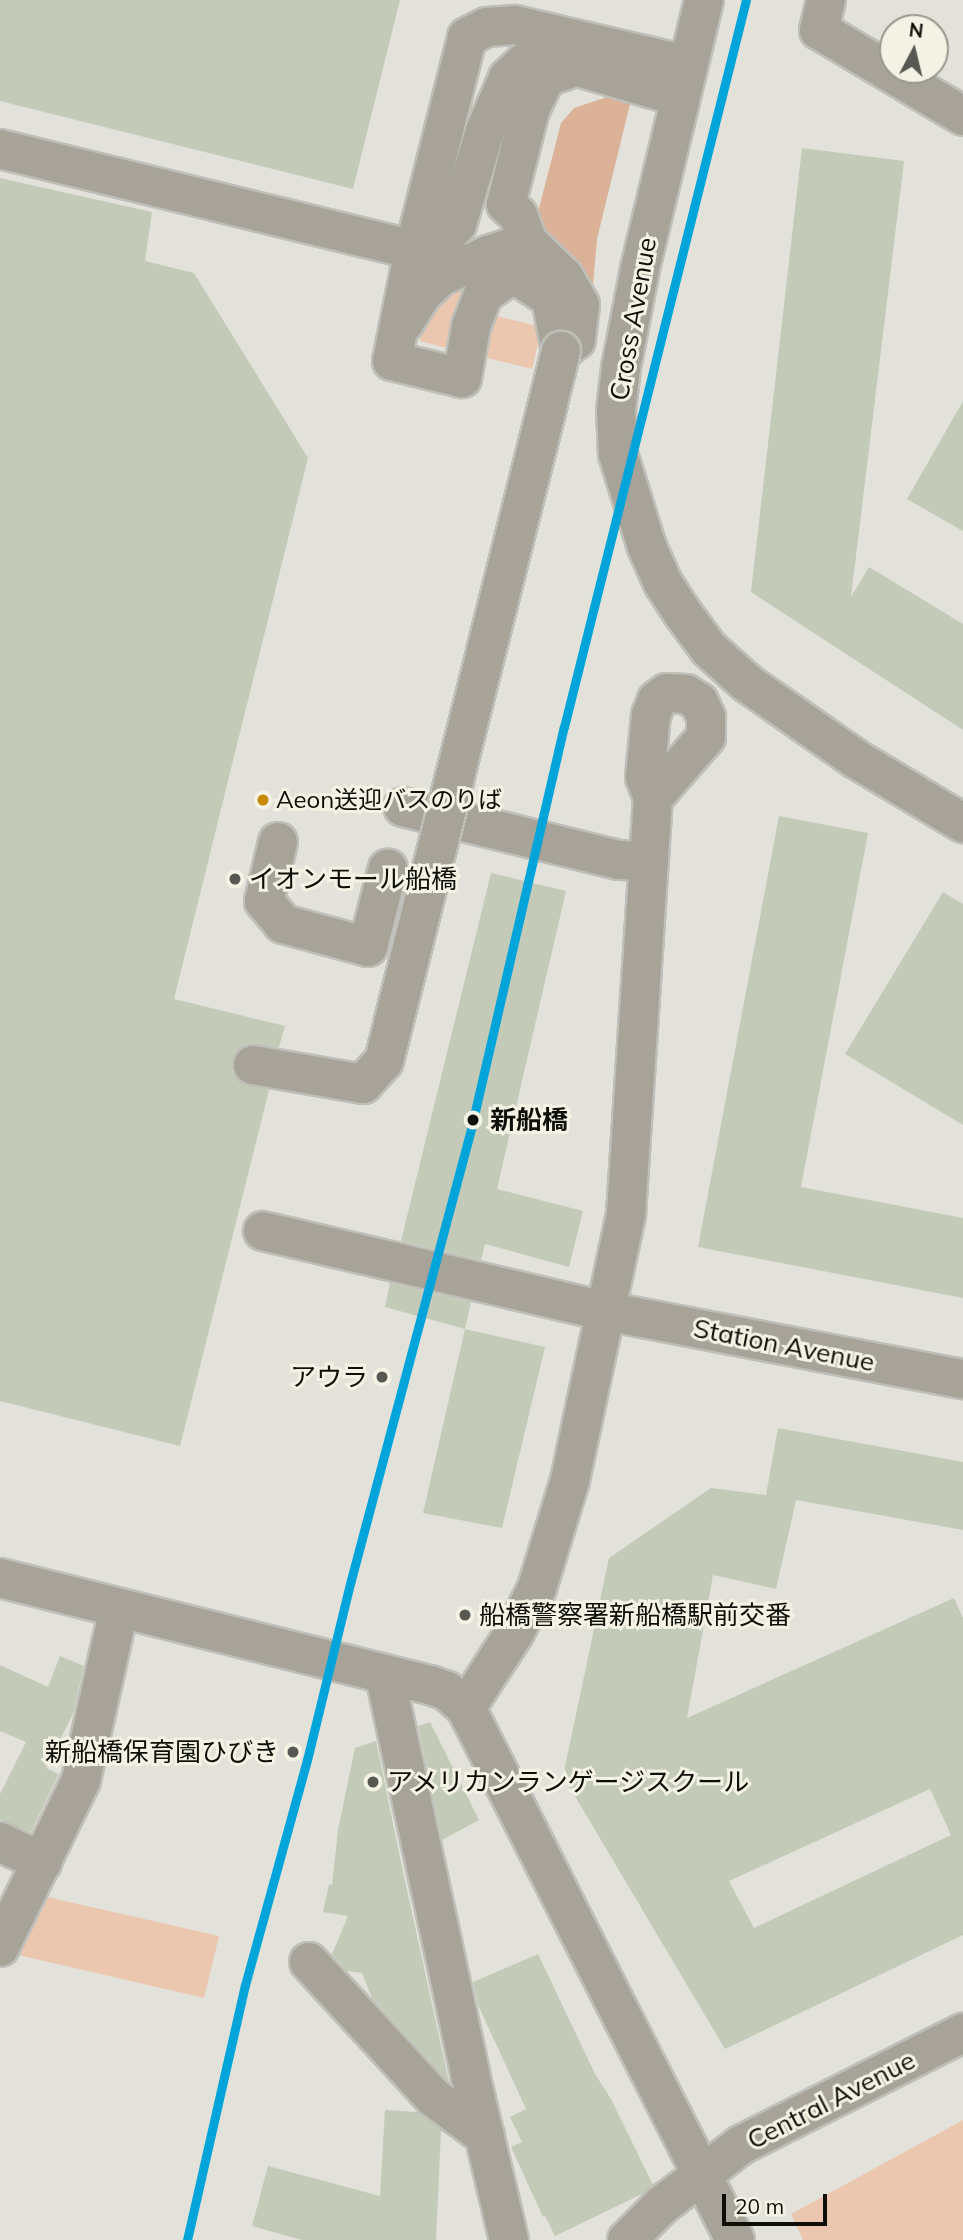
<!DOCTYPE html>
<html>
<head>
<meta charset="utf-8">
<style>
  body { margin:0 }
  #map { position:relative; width:963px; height:2240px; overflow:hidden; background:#e2e2da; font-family:Mulish,"Noto Sans JP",sans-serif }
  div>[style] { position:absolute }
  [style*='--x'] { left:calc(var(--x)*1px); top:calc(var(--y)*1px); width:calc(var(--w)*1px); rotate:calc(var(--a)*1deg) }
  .green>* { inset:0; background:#ecc7b0 }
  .forest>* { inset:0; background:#dbb297 }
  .building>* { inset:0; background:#c3cab8 }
  .roads { filter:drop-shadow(2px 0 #bfbfb9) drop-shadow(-2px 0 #bfbfb9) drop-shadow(0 2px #bfbfb9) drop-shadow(0 -2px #bfbfb9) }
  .minor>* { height:38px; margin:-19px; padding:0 19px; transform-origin:19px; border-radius:19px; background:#a8a399 }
  .bridges { filter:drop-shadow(2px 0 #bfbfb9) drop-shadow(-2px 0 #bfbfb9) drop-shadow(0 2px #bfbfb9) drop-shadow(0 -2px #bfbfb9) }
  .minor-bridge>* { height:38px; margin:-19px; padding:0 19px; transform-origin:19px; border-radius:19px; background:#a8a399 }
  .rail-1>* { height:9px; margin:-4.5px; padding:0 4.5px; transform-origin:4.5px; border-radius:4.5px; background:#02a4da }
  .dots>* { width:19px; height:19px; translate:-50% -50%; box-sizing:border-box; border:4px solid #f3f2e4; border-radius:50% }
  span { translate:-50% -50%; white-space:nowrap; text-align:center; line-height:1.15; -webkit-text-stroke:6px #f3f2e4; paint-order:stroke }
  .bus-label { font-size:24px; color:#0e0e09 }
  .left { translate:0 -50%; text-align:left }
  .street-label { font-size:26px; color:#0e0e09 }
  .poi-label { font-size:26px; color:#0e0e09 }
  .right { translate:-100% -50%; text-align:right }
  .stop-label { font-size:26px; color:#0e0e09; font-weight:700 }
  .north { position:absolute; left:879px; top:14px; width:70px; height:70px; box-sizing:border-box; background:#f3f2e4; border:2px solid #97978c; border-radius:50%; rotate:7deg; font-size:19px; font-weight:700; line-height:28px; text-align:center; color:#0e0e09 }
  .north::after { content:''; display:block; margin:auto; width:24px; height:32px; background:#585852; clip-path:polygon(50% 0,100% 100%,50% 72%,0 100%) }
  .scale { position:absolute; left:722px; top:2194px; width:105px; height:32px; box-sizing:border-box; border:4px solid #0e0e09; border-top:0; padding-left:9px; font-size:21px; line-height:24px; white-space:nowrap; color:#0e0e09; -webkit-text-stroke:5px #f3f2e4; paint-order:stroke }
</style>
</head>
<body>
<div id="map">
  <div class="green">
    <i style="clip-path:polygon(468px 275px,458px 351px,420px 341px,429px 300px)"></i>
    <i style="clip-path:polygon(489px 314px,542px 327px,532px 369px,479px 356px)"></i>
    <i style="clip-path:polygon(43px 1896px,219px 1936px,204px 1998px,14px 1954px)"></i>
    <i style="clip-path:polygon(963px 2120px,963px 2240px,803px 2240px,791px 2214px)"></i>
  </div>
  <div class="forest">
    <i style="clip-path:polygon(607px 97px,630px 104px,597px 239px,592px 296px,541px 234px,539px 208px,561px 123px,574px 108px)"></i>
  </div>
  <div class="building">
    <i style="clip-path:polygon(0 0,400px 0,353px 189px,0 101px)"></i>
    <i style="clip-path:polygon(802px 148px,904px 161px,851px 597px,869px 567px,963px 624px,963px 730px,751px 592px)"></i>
    <i style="clip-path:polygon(0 178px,152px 212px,145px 261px,194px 273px,308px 458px,174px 999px,285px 1026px,279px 1047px,246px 1044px,237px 1051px,232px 1061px,232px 1072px,240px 1082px,269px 1090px,180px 1446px,0 1401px)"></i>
    <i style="clip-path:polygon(963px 401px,963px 531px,907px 499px)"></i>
    <i style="clip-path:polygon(779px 816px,868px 833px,801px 1187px,963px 1218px,963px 1298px,698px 1247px)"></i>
    <i style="clip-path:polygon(491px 873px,566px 891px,497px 1189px,583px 1211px,569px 1267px,485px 1244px,481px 1260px,401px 1241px)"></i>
    <i style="clip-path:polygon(943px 892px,963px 904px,963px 1125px,845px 1054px)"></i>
    <i style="clip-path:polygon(390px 1283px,471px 1302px,465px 1329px,385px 1307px)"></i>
    <i style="clip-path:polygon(465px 1329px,545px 1347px,502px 1528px,423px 1513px)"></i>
    <i style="clip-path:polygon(evenodd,778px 1428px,963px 1462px,963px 1530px,796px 1500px,776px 1589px,713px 1575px,687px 1718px,954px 1598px,963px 1618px,963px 1935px,725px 2049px,563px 1776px,609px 1558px,711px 1488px,766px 1495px,778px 1428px,930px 1789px,951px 1835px,754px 1928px,729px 1881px,930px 1789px)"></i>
    <i style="clip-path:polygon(60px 1656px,84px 1666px,73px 1714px,46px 1768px,59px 1774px,31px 1832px,0 1820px,0 1794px,26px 1742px,0 1731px,0 1665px,48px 1687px)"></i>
    <i style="clip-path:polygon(430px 1722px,479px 1820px,442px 1840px,418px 1726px)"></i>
    <i style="clip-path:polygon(376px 1741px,401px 1862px,449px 2082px,372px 1998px,362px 1973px,347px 1971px,332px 1954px,348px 1916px,323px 1912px,329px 1884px,332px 1885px,338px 1830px,355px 1748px)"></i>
    <i style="clip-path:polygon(538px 1954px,595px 2074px,611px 2099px,653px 2185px,642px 2194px,555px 2236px,545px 2216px,543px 2217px,511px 2147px,522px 2142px,510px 2117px,526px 2109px,478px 2005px,473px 1982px)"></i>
    <i style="clip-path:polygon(385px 2110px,417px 2112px,441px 2130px,436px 2240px,302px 2240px,252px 2226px,268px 2166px,380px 2196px)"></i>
  </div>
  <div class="roads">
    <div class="minor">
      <i style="--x:704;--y:0;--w:277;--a:103.4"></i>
      <i style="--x:640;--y:269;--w:101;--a:100.9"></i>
      <i style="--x:621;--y:368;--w:42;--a:96.8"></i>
      <i style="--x:616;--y:410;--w:44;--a:87.4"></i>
      <i style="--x:618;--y:454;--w:97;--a:72.7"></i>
      <i style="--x:647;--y:547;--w:39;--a:66"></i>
      <i style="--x:663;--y:583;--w:38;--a:57"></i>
      <i style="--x:684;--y:615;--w:42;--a:53.7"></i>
      <i style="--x:709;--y:649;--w:51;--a:41.8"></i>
      <i style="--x:747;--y:683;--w:133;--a:34.9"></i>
      <i style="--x:856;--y:759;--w:125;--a:30.9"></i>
      <i style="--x:826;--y:0;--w:31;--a:103"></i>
      <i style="--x:819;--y:30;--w:168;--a:30.8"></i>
      <i style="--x:578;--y:66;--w:34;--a:161"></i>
      <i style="--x:546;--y:77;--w:37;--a:116"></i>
      <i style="--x:530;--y:110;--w:97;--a:104.3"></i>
      <i style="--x:506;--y:204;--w:16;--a:43"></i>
      <i style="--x:518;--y:215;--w:29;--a:70"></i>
      <i style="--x:528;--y:242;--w:50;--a:44.2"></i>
      <i style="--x:564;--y:277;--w:32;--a:60"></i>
      <i style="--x:580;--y:305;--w:35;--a:97"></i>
      <i style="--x:576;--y:340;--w:19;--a:144"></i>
      <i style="--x:561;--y:351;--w:54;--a:-100.7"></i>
      <i style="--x:551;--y:298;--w:40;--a:-147.1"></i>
      <i style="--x:517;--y:276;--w:16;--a:162"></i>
      <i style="--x:502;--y:281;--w:24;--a:144"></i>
      <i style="--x:483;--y:295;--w:34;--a:111"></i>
      <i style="--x:471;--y:327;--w:52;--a:100"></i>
      <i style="--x:462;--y:378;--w:72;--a:-166.3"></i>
      <i style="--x:392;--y:361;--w:113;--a:-78.8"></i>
      <i style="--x:414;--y:250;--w:219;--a:-76"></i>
      <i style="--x:467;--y:37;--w:22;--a:-27"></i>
      <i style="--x:487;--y:27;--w:28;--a:-4"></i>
      <i style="--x:515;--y:25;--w:177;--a:13.1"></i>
      <i style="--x:0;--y:149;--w:426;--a:13.7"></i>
      <i style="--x:414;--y:250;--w:24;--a:-12"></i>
      <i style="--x:437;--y:245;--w:29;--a:-46"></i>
      <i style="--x:457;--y:224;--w:97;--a:-73.2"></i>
      <i style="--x:485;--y:131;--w:58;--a:-66.5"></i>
      <i style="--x:508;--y:78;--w:23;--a:-43"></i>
      <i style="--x:525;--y:62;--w:30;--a:-4"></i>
      <i style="--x:555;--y:60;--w:130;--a:16.5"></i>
      <i style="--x:404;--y:323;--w:34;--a:-58"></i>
      <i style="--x:422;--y:294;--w:25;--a:-43"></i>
      <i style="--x:440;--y:277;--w:53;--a:-24.6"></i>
      <i style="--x:488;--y:255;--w:42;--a:-18"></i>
      <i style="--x:403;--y:807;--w:222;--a:13.8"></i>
      <i style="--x:619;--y:860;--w:30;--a:2"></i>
      <i style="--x:278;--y:842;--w:61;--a:103.3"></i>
      <i style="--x:264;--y:901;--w:30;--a:50"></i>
      <i style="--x:283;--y:924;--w:88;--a:15.1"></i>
      <i style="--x:368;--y:947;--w:81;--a:-75.8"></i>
      <i style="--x:263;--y:1231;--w:351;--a:13.2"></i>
      <i style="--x:605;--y:1311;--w:364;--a:10.8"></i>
      <i style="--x:0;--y:1578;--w:443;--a:14"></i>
      <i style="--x:430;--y:1685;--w:18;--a:19"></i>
      <i style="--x:447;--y:1691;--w:25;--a:42"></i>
      <i style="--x:466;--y:1708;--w:596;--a:63.18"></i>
      <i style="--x:385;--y:1676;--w:407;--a:77.9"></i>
      <i style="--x:470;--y:2074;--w:171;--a:76.8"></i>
      <i style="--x:466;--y:1708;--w:90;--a:-57.2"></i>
      <i style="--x:515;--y:1632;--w:49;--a:-63.4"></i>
      <i style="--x:537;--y:1588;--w:113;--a:-73"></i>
      <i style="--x:570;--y:1480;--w:272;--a:-78.1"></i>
      <i style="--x:626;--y:1214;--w:417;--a:-86.3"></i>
      <i style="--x:653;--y:798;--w:22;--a:-111"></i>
      <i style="--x:645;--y:777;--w:62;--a:-84.5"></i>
      <i style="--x:651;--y:715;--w:16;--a:-68"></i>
      <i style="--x:657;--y:700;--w:12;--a:-35"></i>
      <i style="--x:667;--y:693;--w:19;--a:3"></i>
      <i style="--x:686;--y:694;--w:15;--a:32"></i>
      <i style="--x:699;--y:702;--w:17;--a:65"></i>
      <i style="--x:706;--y:717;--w:20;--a:90"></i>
      <i style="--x:706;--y:737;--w:81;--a:131"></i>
      <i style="--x:0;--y:1842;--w:47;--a:25.5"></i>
      <i style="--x:0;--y:1947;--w:186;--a:-64.1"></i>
      <i style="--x:81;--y:1780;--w:176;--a:-77.5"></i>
      <i style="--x:309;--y:1962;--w:183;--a:47.4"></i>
      <i style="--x:433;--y:2097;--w:65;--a:36.9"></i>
      <i style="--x:627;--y:2240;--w:49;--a:-45"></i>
      <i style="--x:662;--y:2205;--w:99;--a:-37.2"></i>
      <i style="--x:741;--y:2145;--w:249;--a:-26.8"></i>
    </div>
  </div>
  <div class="bridges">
    <div class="minor-bridge">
      <i style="--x:253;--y:1065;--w:112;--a:9.8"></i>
      <i style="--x:363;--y:1084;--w:31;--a:-48"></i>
      <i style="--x:384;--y:1061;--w:732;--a:-76"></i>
    </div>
  </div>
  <div class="rail-1">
    <i style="--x:187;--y:2240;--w:262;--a:-77.2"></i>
    <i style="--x:245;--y:1985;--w:233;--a:-74.6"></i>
    <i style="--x:307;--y:1760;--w:185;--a:-76.3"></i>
    <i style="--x:351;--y:1580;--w:476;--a:-75.1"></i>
    <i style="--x:473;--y:1120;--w:403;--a:-77"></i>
    <i style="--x:564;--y:727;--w:749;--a:-75.95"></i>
  </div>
  <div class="dots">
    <i style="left:263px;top:800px;background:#c88802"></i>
    <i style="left:235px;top:879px;background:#585852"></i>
    <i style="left:473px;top:1120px;background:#0e0e09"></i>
    <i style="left:382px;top:1377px;background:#585852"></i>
    <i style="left:465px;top:1615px;background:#585852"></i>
    <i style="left:293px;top:1752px;background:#585852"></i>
    <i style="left:373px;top:1782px;background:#585852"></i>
  </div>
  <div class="bus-label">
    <span class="left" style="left:276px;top:800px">Aeon送迎バスのりば</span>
  </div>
  <div class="street-label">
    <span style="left:633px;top:319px;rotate:-80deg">Cross Avenue</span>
    <span style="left:784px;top:1345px;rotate:11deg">Station Avenue</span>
    <span style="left:831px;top:2100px;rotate:-27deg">Central Avenue</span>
  </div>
  <div class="poi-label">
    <span class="left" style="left:249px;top:879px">イオンモール船橋</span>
    <span class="right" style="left:368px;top:1377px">アウラ</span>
    <span class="left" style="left:479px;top:1615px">船橋警察署新船橋駅前交番</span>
    <span class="right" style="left:279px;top:1752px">新船橋保育園ひびき</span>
    <span class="left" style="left:387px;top:1782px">アメリカンランゲージスクール</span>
  </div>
  <div class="stop-label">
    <span class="left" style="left:490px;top:1120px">新船橋</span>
  </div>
  <div class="north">N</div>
  <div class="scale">20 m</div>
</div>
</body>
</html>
